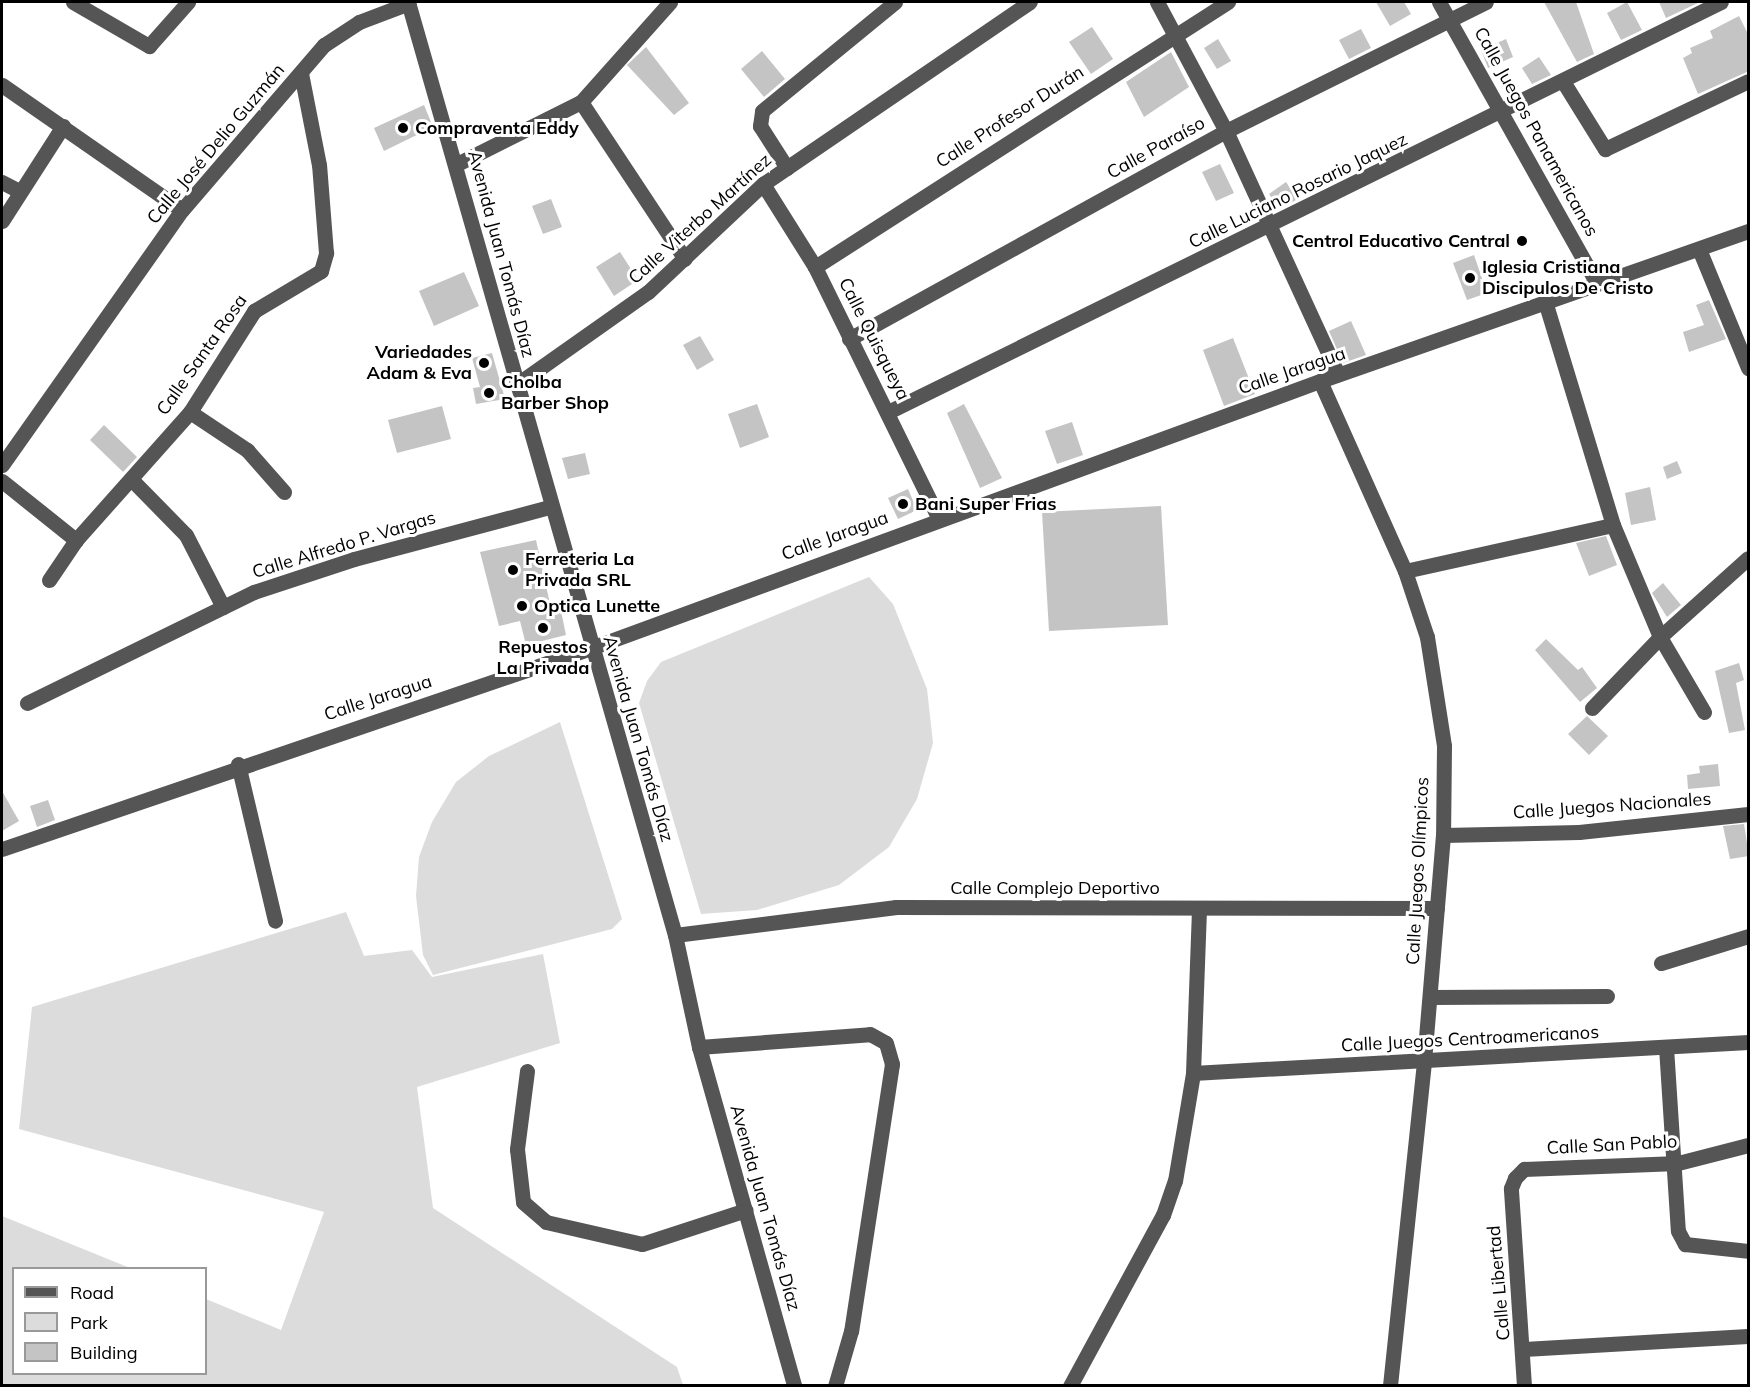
<!DOCTYPE html>
<html>
<head>
<meta charset="utf-8">
<style>
  body { margin:0 }
  #map { position:relative; width:1750px; height:1387px; overflow:hidden; background:#fff; font-family:Mulish,sans-serif }
  div>[style] { position:absolute }
  [style*='--x'] { left:calc(var(--x)*1px); top:calc(var(--y)*1px); width:calc(var(--w)*1px); rotate:calc(var(--a)*1deg) }
  .green>* { inset:0; background:#dcdcdc }
  .building>* { inset:0; background:#c4c4c4 }
  .minor>* { height:15px; margin:-7.5px; padding:0 7.5px; transform-origin:7.5px; border-radius:7.5px; background:#555 }
  .dots>* { width:16px; height:16px; translate:-50% -50%; box-sizing:border-box; border:3px solid #fff; border-radius:50% }
  span { translate:-50% -50%; white-space:nowrap; text-align:center; line-height:1.15; -webkit-text-stroke:6px #fff; paint-order:stroke }
  .street-label { font-size:18px; color:#000 }
  .poi-label { font-size:18px; color:#000; font-weight:700 }
  .left { translate:0 -50%; text-align:left }
  .right { translate:-100% -50%; text-align:right }
  .frame { position:absolute; inset:0; border:3px solid #000; pointer-events:none }
  .legend { position:absolute; left:12px; top:1267px; width:195px; height:108px; box-sizing:border-box; background:#fff; border:2px solid #999; margin:0; padding:8px 10px; list-style:none; font-size:18px; color:#000 }
  .legend li { display:flex; align-items:center; gap:12px; height:30px }
  .legend b { width:30px; border:2px solid #999 }
</style>
</head>
<body>
<div id="map">
  <div class="green">
    <i style="clip-path:polygon(869px 577px,893px 604px,927px 689px,933px 743px,917px 799px,889px 847px,839px 885px,757px 910px,701px 914px,639px 703px,647px 681px,661px 662px)"></i>
    <i style="clip-path:polygon(560px 722px,622px 919px,612px 929px,433px 975px,423px 955px,416px 896px,419px 857px,432px 822px,456px 782px,489px 756px)"></i>
    <i style="clip-path:polygon(346px 912px,364px 956px,412px 950px,432px 977px,543px 954px,560px 1043px,417px 1087px,433px 1208px,677px 1367px,683px 1385px,2px 1385px,2px 1216px,130px 1268px,14px 1268px,14px 1374px,206px 1374px,206px 1299px,281px 1330px,324px 1212px,19px 1129px,32px 1007px)"></i>
  </div>
  <div class="building">
    <i style="clip-path:polygon(1376px 2px,1404px 2px,1411px 14px,1390px 26px)"></i>
    <i style="clip-path:polygon(1544px 2px,1576px 2px,1594px 54px,1577px 62px)"></i>
    <i style="clip-path:polygon(1627px 2px,1642px 30px,1621px 40px,1607px 13px)"></i>
    <i style="clip-path:polygon(1659px 2px,1700px 2px,1666px 18px)"></i>
    <i style="clip-path:polygon(1739px 16px,1749px 36px,1749px 71px,1698px 94px,1683px 58px,1692px 53px,1690px 48px,1713px 38px,1710px 31px)"></i>
    <i style="clip-path:polygon(1092px 27px,1113px 59px,1091px 74px,1069px 42px)"></i>
    <i style="clip-path:polygon(1361px 29px,1371px 48px,1349px 59px,1339px 40px)"></i>
    <i style="clip-path:polygon(1218px 39px,1231px 61px,1217px 69px,1204px 48px)"></i>
    <i style="clip-path:polygon(1506px 39px,1513px 57px,1488px 68px,1481px 50px)"></i>
    <i style="clip-path:polygon(646px 47px,689px 103px,674px 115px,627px 65px)"></i>
    <i style="clip-path:polygon(762px 51px,785px 79px,764px 97px,741px 69px)"></i>
    <i style="clip-path:polygon(1171px 52px,1189px 87px,1144px 117px,1126px 82px)"></i>
    <i style="clip-path:polygon(1539px 57px,1551px 75px,1532px 84px,1522px 68px)"></i>
    <i style="clip-path:polygon(424px 105px,433px 127px,384px 151px,374px 128px)"></i>
    <i style="clip-path:polygon(1220px 164px,1234px 193px,1216px 201px,1202px 172px)"></i>
    <i style="clip-path:polygon(1286px 182px,1298px 199px,1279px 209px,1269px 194px)"></i>
    <i style="clip-path:polygon(551px 199px,562px 227px,543px 234px,532px 206px)"></i>
    <i style="clip-path:polygon(620px 252px,638px 280px,614px 296px,596px 267px)"></i>
    <i style="clip-path:polygon(1474px 255px,1487px 293px,1467px 300px,1453px 263px)"></i>
    <i style="clip-path:polygon(464px 272px,479px 306px,434px 326px,419px 291px)"></i>
    <i style="clip-path:polygon(1709px 300px,1726px 339px,1689px 352px,1683px 332px,1704px 325px,1696px 305px)"></i>
    <i style="clip-path:polygon(1351px 321px,1366px 355px,1343px 363px,1329px 331px)"></i>
    <i style="clip-path:polygon(700px 336px,714px 360px,697px 370px,683px 345px)"></i>
    <i style="clip-path:polygon(1233px 338px,1255px 394px,1224px 406px,1203px 350px)"></i>
    <i style="clip-path:polygon(492px 353px,505px 399px,476px 404px,473px 388px,480px 387px,472px 358px)"></i>
    <i style="clip-path:polygon(757px 404px,769px 437px,740px 448px,728px 414px)"></i>
    <i style="clip-path:polygon(964px 404px,1002px 478px,980px 488px,947px 413px)"></i>
    <i style="clip-path:polygon(442px 406px,451px 439px,397px 453px,388px 420px)"></i>
    <i style="clip-path:polygon(1072px 422px,1083px 455px,1057px 464px,1045px 431px)"></i>
    <i style="clip-path:polygon(104px 425px,137px 457px,123px 472px,90px 440px)"></i>
    <i style="clip-path:polygon(585px 453px,590px 474px,568px 479px,562px 458px)"></i>
    <i style="clip-path:polygon(1677px 461px,1682px 473px,1667px 479px,1663px 467px)"></i>
    <i style="clip-path:polygon(1650px 487px,1656px 520px,1631px 525px,1625px 493px)"></i>
    <i style="clip-path:polygon(908px 489px,917px 510px,898px 519px,888px 498px)"></i>
    <i style="clip-path:polygon(1161px 506px,1168px 625px,1049px 631px,1042px 512px)"></i>
    <i style="clip-path:polygon(1606px 536px,1617px 565px,1589px 576px,1576px 543px)"></i>
    <i style="clip-path:polygon(536px 540px,552px 613px,561px 611px,566px 635px,526px 645px,520px 621px,499px 626px,480px 552px)"></i>
    <i style="clip-path:polygon(1663px 583px,1681px 605px,1667px 617px,1652px 593px)"></i>
    <i style="clip-path:polygon(1546px 639px,1578px 670px,1582px 667px,1597px 688px,1580px 702px,1535px 650px)"></i>
    <i style="clip-path:polygon(1739px 663px,1744px 680px,1736px 683px,1745px 730px,1729px 733px,1715px 671px)"></i>
    <i style="clip-path:polygon(1587px 716px,1608px 736px,1589px 755px,1568px 734px)"></i>
    <i style="clip-path:polygon(1718px 764px,1720px 786px,1688px 789px,1687px 775px,1700px 773px,1699px 766px)"></i>
    <i style="clip-path:polygon(2px 791px,19px 821px,2px 831px)"></i>
    <i style="clip-path:polygon(48px 800px,55px 820px,37px 827px,30px 806px)"></i>
    <i style="clip-path:polygon(1744px 824px,1749px 856px,1730px 859px,1723px 826px)"></i>
  </div>
  <div class="minor">
    <i style="--x:73;--y:2;--w:88;--a:30.1"></i>
    <i style="--x:149;--y:46;--w:59;--a:-48.4"></i>
    <i style="--x:408;--y:2;--w:970;--a:74.03"></i>
    <i style="--x:675;--y:935;--w:115;--a:77.9"></i>
    <i style="--x:699;--y:1047;--w:352;--a:74.3"></i>
    <i style="--x:1157;--y:2;--w:146;--a:61.9"></i>
    <i style="--x:1226;--y:131;--w:268;--a:65.3"></i>
    <i style="--x:1439;--y:2;--w:323;--a:60.7"></i>
    <i style="--x:1564;--y:83;--w:78;--a:58.2"></i>
    <i style="--x:1605;--y:149;--w:158;--a:-25.4"></i>
    <i style="--x:2;--y:85;--w:219;--a:34.8"></i>
    <i style="--x:581;--y:102;--w:188;--a:56.5"></i>
    <i style="--x:457;--y:164;--w:139;--a:-26.6"></i>
    <i style="--x:581;--y:102;--w:134;--a:-48.3"></i>
    <i style="--x:787;--y:168;--w:50;--a:-122.7"></i>
    <i style="--x:760;--y:126;--w:15;--a:-82"></i>
    <i style="--x:762;--y:111;--w:172;--a:-39.3"></i>
    <i style="--x:2;--y:182;--w:17;--a:28"></i>
    <i style="--x:763;--y:184;--w:98;--a:57.9"></i>
    <i style="--x:815;--y:267;--w:281;--a:63.8"></i>
    <i style="--x:2;--y:221;--w:113;--a:-57.3"></i>
    <i style="--x:1699;--y:249;--w:129;--a:67.6"></i>
    <i style="--x:815;--y:267;--w:491;--a:-32.7"></i>
    <i style="--x:849;--y:339;--w:431;--a:-28.9"></i>
    <i style="--x:1226;--y:131;--w:290;--a:-26.4"></i>
    <i style="--x:1320;--y:381;--w:208;--a:65.9"></i>
    <i style="--x:1405;--y:571;--w:70;--a:71.6"></i>
    <i style="--x:1427;--y:637;--w:110;--a:81.1"></i>
    <i style="--x:1444;--y:746;--w:89;--a:90.6"></i>
    <i style="--x:1443;--y:835;--w:228;--a:94.8"></i>
    <i style="--x:1424;--y:1062;--w:326;--a:96"></i>
    <i style="--x:516;--y:385;--w:161;--a:-35.2"></i>
    <i style="--x:648;--y:292;--w:158;--a:-43.2"></i>
    <i style="--x:763;--y:184;--w:323;--a:-34.3"></i>
    <i style="--x:890;--y:411;--w:926;--a:-26.21"></i>
    <i style="--x:190;--y:412;--w:69;--a:33.7"></i>
    <i style="--x:247;--y:450;--w:56;--a:48.6"></i>
    <i style="--x:2;--y:465;--w:312;--a:-54.8"></i>
    <i style="--x:182;--y:210;--w:218;--a:-49.3"></i>
    <i style="--x:324;--y:45;--w:42;--a:-33.3"></i>
    <i style="--x:359;--y:22;--w:53;--a:-20.8"></i>
    <i style="--x:131;--y:479;--w:78;--a:45.5"></i>
    <i style="--x:186;--y:535;--w:81;--a:62.8"></i>
    <i style="--x:2;--y:481;--w:95;--a:38.6"></i>
    <i style="--x:1613;--y:525;--w:121;--a:67.2"></i>
    <i style="--x:1660;--y:637;--w:87;--a:59.6"></i>
    <i style="--x:1405;--y:571;--w:213;--a:-12.5"></i>
    <i style="--x:1613;--y:525;--w:231;--a:-106.9"></i>
    <i style="--x:49;--y:580;--w:48;--a:-56"></i>
    <i style="--x:76;--y:540;--w:171;--a:-48.3"></i>
    <i style="--x:190;--y:412;--w:120;--a:-57.6"></i>
    <i style="--x:254;--y:311;--w:78;--a:-30.8"></i>
    <i style="--x:321;--y:271;--w:19;--a:-74"></i>
    <i style="--x:326;--y:253;--w:88;--a:-94.5"></i>
    <i style="--x:319;--y:165;--w:94;--a:-101.1"></i>
    <i style="--x:27;--y:703;--w:253;--a:-26.1"></i>
    <i style="--x:254;--y:592;--w:105;--a:-18.3"></i>
    <i style="--x:354;--y:559;--w:203;--a:-14.9"></i>
    <i style="--x:1592;--y:708;--w:98;--a:-46.2"></i>
    <i style="--x:1660;--y:637;--w:118;--a:-41.9"></i>
    <i style="--x:238;--y:764;--w:161;--a:76.7"></i>
    <i style="--x:1443;--y:835;--w:136;--a:-1.3"></i>
    <i style="--x:1579;--y:832;--w:170;--a:-6.1"></i>
    <i style="--x:2;--y:849;--w:622;--a:-18.84"></i>
    <i style="--x:591;--y:648;--w:776;--a:-20.12"></i>
    <i style="--x:1320;--y:381;--w:454;--a:-19.3"></i>
    <i style="--x:675;--y:935;--w:223;--a:-7.2"></i>
    <i style="--x:896;--y:907;--w:541;--a:0.11"></i>
    <i style="--x:1661;--y:963;--w:91;--a:-17.2"></i>
    <i style="--x:1430;--y:997;--w:177;--a:-0.3"></i>
    <i style="--x:699;--y:1047;--w:171;--a:-4.3"></i>
    <i style="--x:870;--y:1034;--w:18;--a:29"></i>
    <i style="--x:886;--y:1043;--w:22;--a:74"></i>
    <i style="--x:892;--y:1064;--w:270;--a:98.7"></i>
    <i style="--x:851;--y:1331;--w:57;--a:106.2"></i>
    <i style="--x:1666;--y:1047;--w:184;--a:86.3"></i>
    <i style="--x:1678;--y:1231;--w:15;--a:62"></i>
    <i style="--x:1685;--y:1244;--w:63;--a:6.3"></i>
    <i style="--x:527;--y:1071;--w:79;--a:97.3"></i>
    <i style="--x:517;--y:1149;--w:53;--a:83.5"></i>
    <i style="--x:523;--y:1202;--w:30;--a:41"></i>
    <i style="--x:546;--y:1222;--w:98;--a:12.9"></i>
    <i style="--x:642;--y:1244;--w:109;--a:-18.1"></i>
    <i style="--x:1193;--y:1073;--w:556;--a:-3.2"></i>
    <i style="--x:1524;--y:1349;--w:224;--a:-3.3"></i>
    <i style="--x:1070;--y:1386;--w:195;--a:-61.5"></i>
    <i style="--x:1163;--y:1215;--w:36;--a:-71"></i>
    <i style="--x:1175;--y:1181;--w:109;--a:-80.5"></i>
    <i style="--x:1193;--y:1073;--w:165;--a:-87.9"></i>
    <i style="--x:1524;--y:1386;--w:198;--a:-93.8"></i>
    <i style="--x:1511;--y:1188;--w:11;--a:-68"></i>
    <i style="--x:1515;--y:1178;--w:13;--a:-45"></i>
    <i style="--x:1524;--y:1169;--w:154;--a:-2.2"></i>
    <i style="--x:1678;--y:1163;--w:72;--a:-14.4"></i>
  </div>
  <div class="dots">
    <i style="left:403px;top:128px;background:#000"></i>
    <i style="left:1522px;top:241px;background:#000"></i>
    <i style="left:1470px;top:278px;background:#000"></i>
    <i style="left:484px;top:363px;background:#000"></i>
    <i style="left:489px;top:393px;background:#000"></i>
    <i style="left:903px;top:504px;background:#000"></i>
    <i style="left:513px;top:570px;background:#000"></i>
    <i style="left:522px;top:606px;background:#000"></i>
    <i style="left:543px;top:628px;background:#000"></i>
  </div>
  <div class="street-label">
    <span style="left:1010px;top:117px;rotate:-33deg">Calle Profesor Durán</span>
    <span style="left:1536px;top:132px;rotate:61deg">Calle Juegos Panamericanos</span>
    <span style="left:216px;top:144px;rotate:-50deg">Calle José Delio Guzmán</span>
    <span style="left:1156px;top:148px;rotate:-29deg">Calle Paraíso</span>
    <span style="left:1298px;top:191px;rotate:-26deg">Calle Luciano Rosario Jaquez</span>
    <span style="left:700px;top:219px;rotate:-42deg">Calle Viterbo Martínez</span>
    <span style="left:501px;top:254px;rotate:75deg">Avenida Juan Tomás Díaz</span>
    <span style="left:874px;top:339px;rotate:63deg">Calle Quisqueya</span>
    <span style="left:202px;top:355px;rotate:-55deg">Calle Santa Rosa</span>
    <span style="left:1292px;top:371px;rotate:-19deg">Calle Jaragua</span>
    <span style="left:835px;top:536px;rotate:-20deg">Calle Jaragua</span>
    <span style="left:344px;top:545px;rotate:-17deg">Calle Alfredo P. Vargas</span>
    <span style="left:378px;top:698px;rotate:-18deg">Calle Jaragua</span>
    <span style="left:638px;top:739px;rotate:74deg">Avenida Juan Tomás Díaz</span>
    <span style="left:1612px;top:806px;rotate:-4deg">Calle Juegos Nacionales</span>
    <span style="left:1418px;top:871px;rotate:-87deg">Calle Juegos Olímpicos</span>
    <span style="left:1055px;top:888px">Calle Complejo Deportivo</span>
    <span style="left:1470px;top:1039px;rotate:-3deg">Calle Juegos Centroamericanos</span>
    <span style="left:1612px;top:1145px;rotate:-3deg">Calle San Pablo</span>
    <span style="left:765px;top:1208px;rotate:74deg">Avenida Juan Tomás Díaz</span>
    <span style="left:1499px;top:1283px;rotate:-95deg">Calle Libertad</span>
  </div>
  <div class="poi-label">
    <span class="left" style="left:415px;top:128px">Compraventa Eddy</span>
    <span class="right" style="left:1510px;top:241px">Centrol Educativo Central</span>
    <span class="left" style="left:1482px;top:278px">Iglesia Cristiana<br>Discipulos De Cristo</span>
    <span class="right" style="left:472px;top:363px">Variedades<br>Adam &amp; Eva</span>
    <span class="left" style="left:501px;top:393px">Cholba<br>Barber Shop</span>
    <span class="left" style="left:915px;top:504px">Bani Super Frias</span>
    <span class="left" style="left:525px;top:570px">Ferreteria La<br>Privada SRL</span>
    <span class="left" style="left:534px;top:606px">Optica Lunette</span>
    <span style="left:543px;top:658px">Repuestos<br>La Privada</span>
  </div>
  <div class="frame"></div>
  <ul class="legend">
  <li><b style="height:8px;background:#555"></b>Road</li>
  <li><b style="height:16px;background:#dcdcdc"></b>Park</li>
  <li><b style="height:16px;background:#c4c4c4"></b>Building</li>
  </ul>
</div>
</body>
</html>
